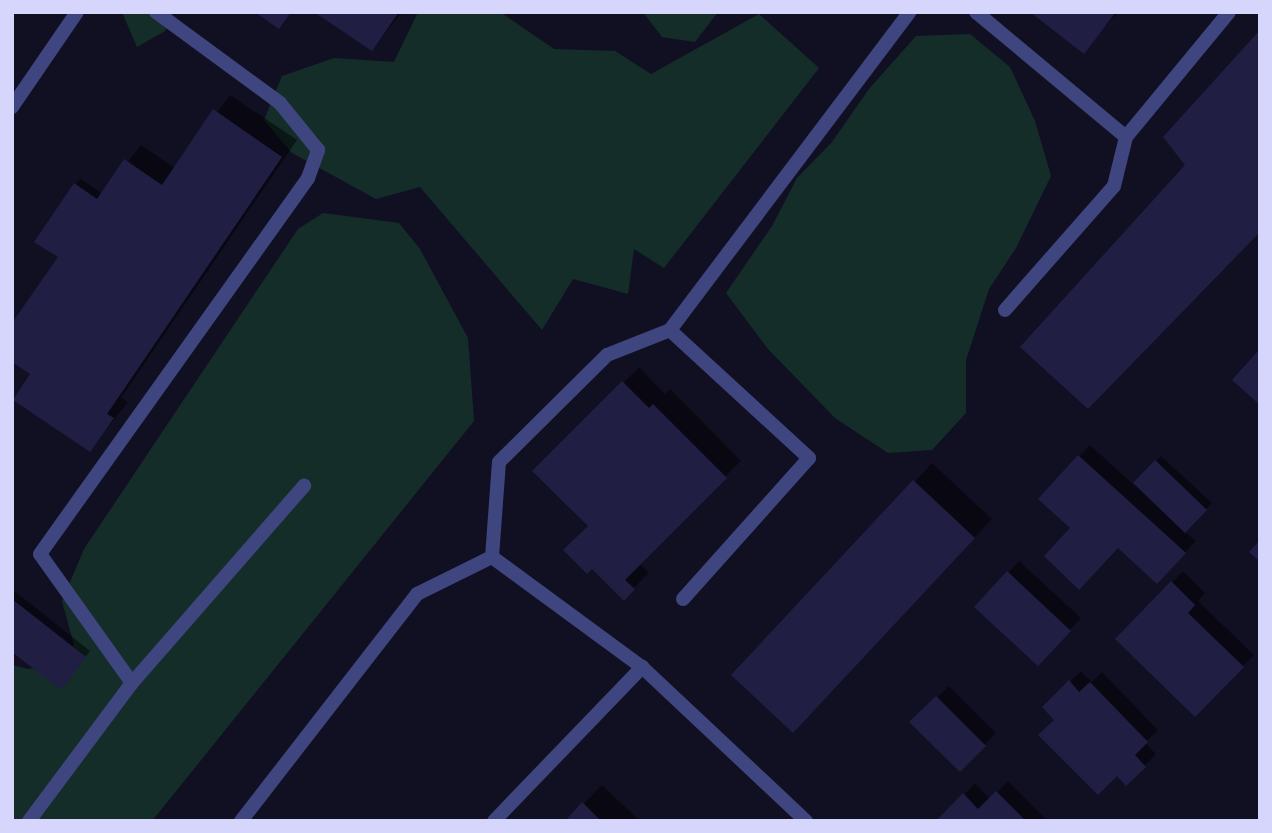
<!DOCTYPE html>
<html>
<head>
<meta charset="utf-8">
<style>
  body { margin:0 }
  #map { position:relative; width:1272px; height:833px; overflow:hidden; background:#111023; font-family:Roboto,sans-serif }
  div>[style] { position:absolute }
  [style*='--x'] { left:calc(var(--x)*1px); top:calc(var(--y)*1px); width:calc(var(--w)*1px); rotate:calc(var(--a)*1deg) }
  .green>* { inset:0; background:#142d29 }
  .shadow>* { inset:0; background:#0007 }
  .building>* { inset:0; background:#201e43 }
  .service>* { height:14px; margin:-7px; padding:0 7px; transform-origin:7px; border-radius:7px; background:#3f457e }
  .minor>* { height:14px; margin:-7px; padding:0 7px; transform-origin:7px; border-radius:7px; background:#3f457e }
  span { translate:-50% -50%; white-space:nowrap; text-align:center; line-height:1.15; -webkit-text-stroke:6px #111023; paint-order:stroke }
  .frame { position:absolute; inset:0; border:14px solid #d6d6fc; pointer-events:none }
</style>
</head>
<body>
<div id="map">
  <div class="green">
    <i style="clip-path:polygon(122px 12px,174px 12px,165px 31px,137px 47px)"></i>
    <i style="clip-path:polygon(418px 12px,500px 12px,554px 49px,615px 51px,651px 74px,759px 14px,819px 68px,664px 268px,634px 249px,628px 294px,573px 279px,542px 330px,420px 187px,376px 199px,292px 153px,264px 120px,282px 76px,334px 58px,394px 62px)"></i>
    <i style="clip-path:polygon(643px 12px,718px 12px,695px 42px,662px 37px)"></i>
    <i style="clip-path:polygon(970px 34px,1010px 67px,1035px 121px,1051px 176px,1016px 248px,989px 289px,966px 360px,966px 413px,932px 450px,888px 453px,835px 418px,768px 349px,726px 293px,772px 226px,797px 178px,832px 142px,869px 89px,916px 36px)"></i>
    <i style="clip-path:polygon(323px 213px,399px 223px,420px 249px,468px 338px,474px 421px,152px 821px,12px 821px,12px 665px,28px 669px,56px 666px,74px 645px,62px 601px,84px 549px,298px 229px)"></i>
  </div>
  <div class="shadow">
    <i style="clip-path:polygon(318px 12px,402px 12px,372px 49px)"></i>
    <i style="clip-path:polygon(1033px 12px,1118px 12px,1084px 51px)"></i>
    <i style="clip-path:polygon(230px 95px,297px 140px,121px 398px,128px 402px,90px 450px,32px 374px,75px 184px,81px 179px,103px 194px,141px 145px,175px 168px)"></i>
    <i style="clip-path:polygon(639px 367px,665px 394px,670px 389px,741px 461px,639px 563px,649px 573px,624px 598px,590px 526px,535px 471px)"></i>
    <i style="clip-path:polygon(1090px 445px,1134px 485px,1161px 456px,1212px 503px,1184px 531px,1196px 541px,1168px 571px,1073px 528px,1040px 499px)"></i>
    <i style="clip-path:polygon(932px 463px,992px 519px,812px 712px,734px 675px)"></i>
    <i style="clip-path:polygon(1019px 561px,1081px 618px,1049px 653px,1008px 573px)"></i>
    <i style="clip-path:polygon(1183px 571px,1205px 593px,1198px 601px,1254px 655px,1195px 715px,1117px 639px)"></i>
    <i style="clip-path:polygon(12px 589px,90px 651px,66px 682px,12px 650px)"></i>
    <i style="clip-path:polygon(1081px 671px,1092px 682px,1102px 672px,1158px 730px,1145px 743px,1156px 754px,1127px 783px,1044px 707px)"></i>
    <i style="clip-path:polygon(949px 686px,996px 733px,960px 769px,912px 722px)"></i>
    <i style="clip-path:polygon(1008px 781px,1048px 821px,939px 821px,975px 783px,990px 799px)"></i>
    <i style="clip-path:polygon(602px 785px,640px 821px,567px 821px)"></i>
  </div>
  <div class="building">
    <i style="clip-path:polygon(255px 12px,291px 12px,279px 29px)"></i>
    <i style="clip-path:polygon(314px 12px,399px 12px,372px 51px)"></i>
    <i style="clip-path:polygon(1030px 12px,1116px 12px,1084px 54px)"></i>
    <i style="clip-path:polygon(1260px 30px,1260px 232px,1088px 409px,1020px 347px,1185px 165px,1163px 137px)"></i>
    <i style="clip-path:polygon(213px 109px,282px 157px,107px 414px,114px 418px,90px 452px,13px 400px,30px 374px,12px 362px,12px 323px,58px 257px,34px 242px,74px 183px,97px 199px,124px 159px,162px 185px)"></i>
    <i style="clip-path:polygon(1258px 351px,1260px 352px,1260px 405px,1232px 380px)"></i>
    <i style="clip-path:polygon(622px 381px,649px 408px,653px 404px,727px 478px,625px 580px,635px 589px,624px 601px,592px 569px,587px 574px,563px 550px,588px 526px,532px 471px)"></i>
    <i style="clip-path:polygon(1078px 455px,1186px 553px,1157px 584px,1118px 548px,1079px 590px,1044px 556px,1070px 528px,1038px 499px)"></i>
    <i style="clip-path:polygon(1155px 460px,1207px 510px,1185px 533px,1133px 483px)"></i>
    <i style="clip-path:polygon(913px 480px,975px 538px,793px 733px,731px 675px)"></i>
    <i style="clip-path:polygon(1260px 540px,1260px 562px,1249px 552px)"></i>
    <i style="clip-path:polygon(1007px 571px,1071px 631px,1038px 666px,974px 607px)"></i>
    <i style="clip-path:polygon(1171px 581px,1195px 605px,1188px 613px,1244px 667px,1195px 717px,1115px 639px)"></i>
    <i style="clip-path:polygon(12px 599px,86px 657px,61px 690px,12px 652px)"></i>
    <i style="clip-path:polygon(1069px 680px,1079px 692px,1090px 682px,1148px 742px,1135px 755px,1146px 767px,1126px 786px,1117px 776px,1098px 795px,1038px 735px,1054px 720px,1042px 707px)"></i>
    <i style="clip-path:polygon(936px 696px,986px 746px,960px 772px,909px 722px)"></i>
    <i style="clip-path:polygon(996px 791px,1026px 821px,936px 821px,963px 793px,978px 809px)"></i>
    <i style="clip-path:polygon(582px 802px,601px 821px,565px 821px)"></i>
  </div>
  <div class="service">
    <i style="--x:976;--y:12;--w:195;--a:39.8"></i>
    <i style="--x:1126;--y:137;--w:162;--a:-50.5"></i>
    <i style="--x:1005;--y:310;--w:165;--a:-48.7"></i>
    <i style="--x:1114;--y:186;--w:50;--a:-76.2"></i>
    <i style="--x:492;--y:557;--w:95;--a:-85.8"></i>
    <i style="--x:499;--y:462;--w:152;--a:-44.7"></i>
    <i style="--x:607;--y:355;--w:68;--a:-21.6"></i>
    <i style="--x:683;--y:599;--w:189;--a:-48.2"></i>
    <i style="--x:809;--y:458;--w:189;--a:-137.4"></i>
    <i style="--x:670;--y:330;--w:398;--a:-53"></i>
    <i style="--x:132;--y:683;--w:158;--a:-125.5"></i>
    <i style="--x:40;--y:554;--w:462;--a:-54.5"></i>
    <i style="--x:308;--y:178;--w:30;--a:-70"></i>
    <i style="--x:318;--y:150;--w:60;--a:-129"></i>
    <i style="--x:280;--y:103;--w:154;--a:-143.7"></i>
    <i style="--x:29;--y:821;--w:172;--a:-53.3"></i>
    <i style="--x:132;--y:683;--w:262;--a:-48.9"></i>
    <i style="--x:241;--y:821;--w:287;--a:-52.2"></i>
    <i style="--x:417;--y:594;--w:84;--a:-26.3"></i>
    <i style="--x:492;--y:557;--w:186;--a:36.3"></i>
    <i style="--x:642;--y:667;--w:225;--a:43.2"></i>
    <i style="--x:494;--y:821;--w:214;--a:-46.1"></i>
  </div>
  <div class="minor">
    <i style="--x:12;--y:107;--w:115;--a:-55.6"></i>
  </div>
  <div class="frame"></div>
</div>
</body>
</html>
